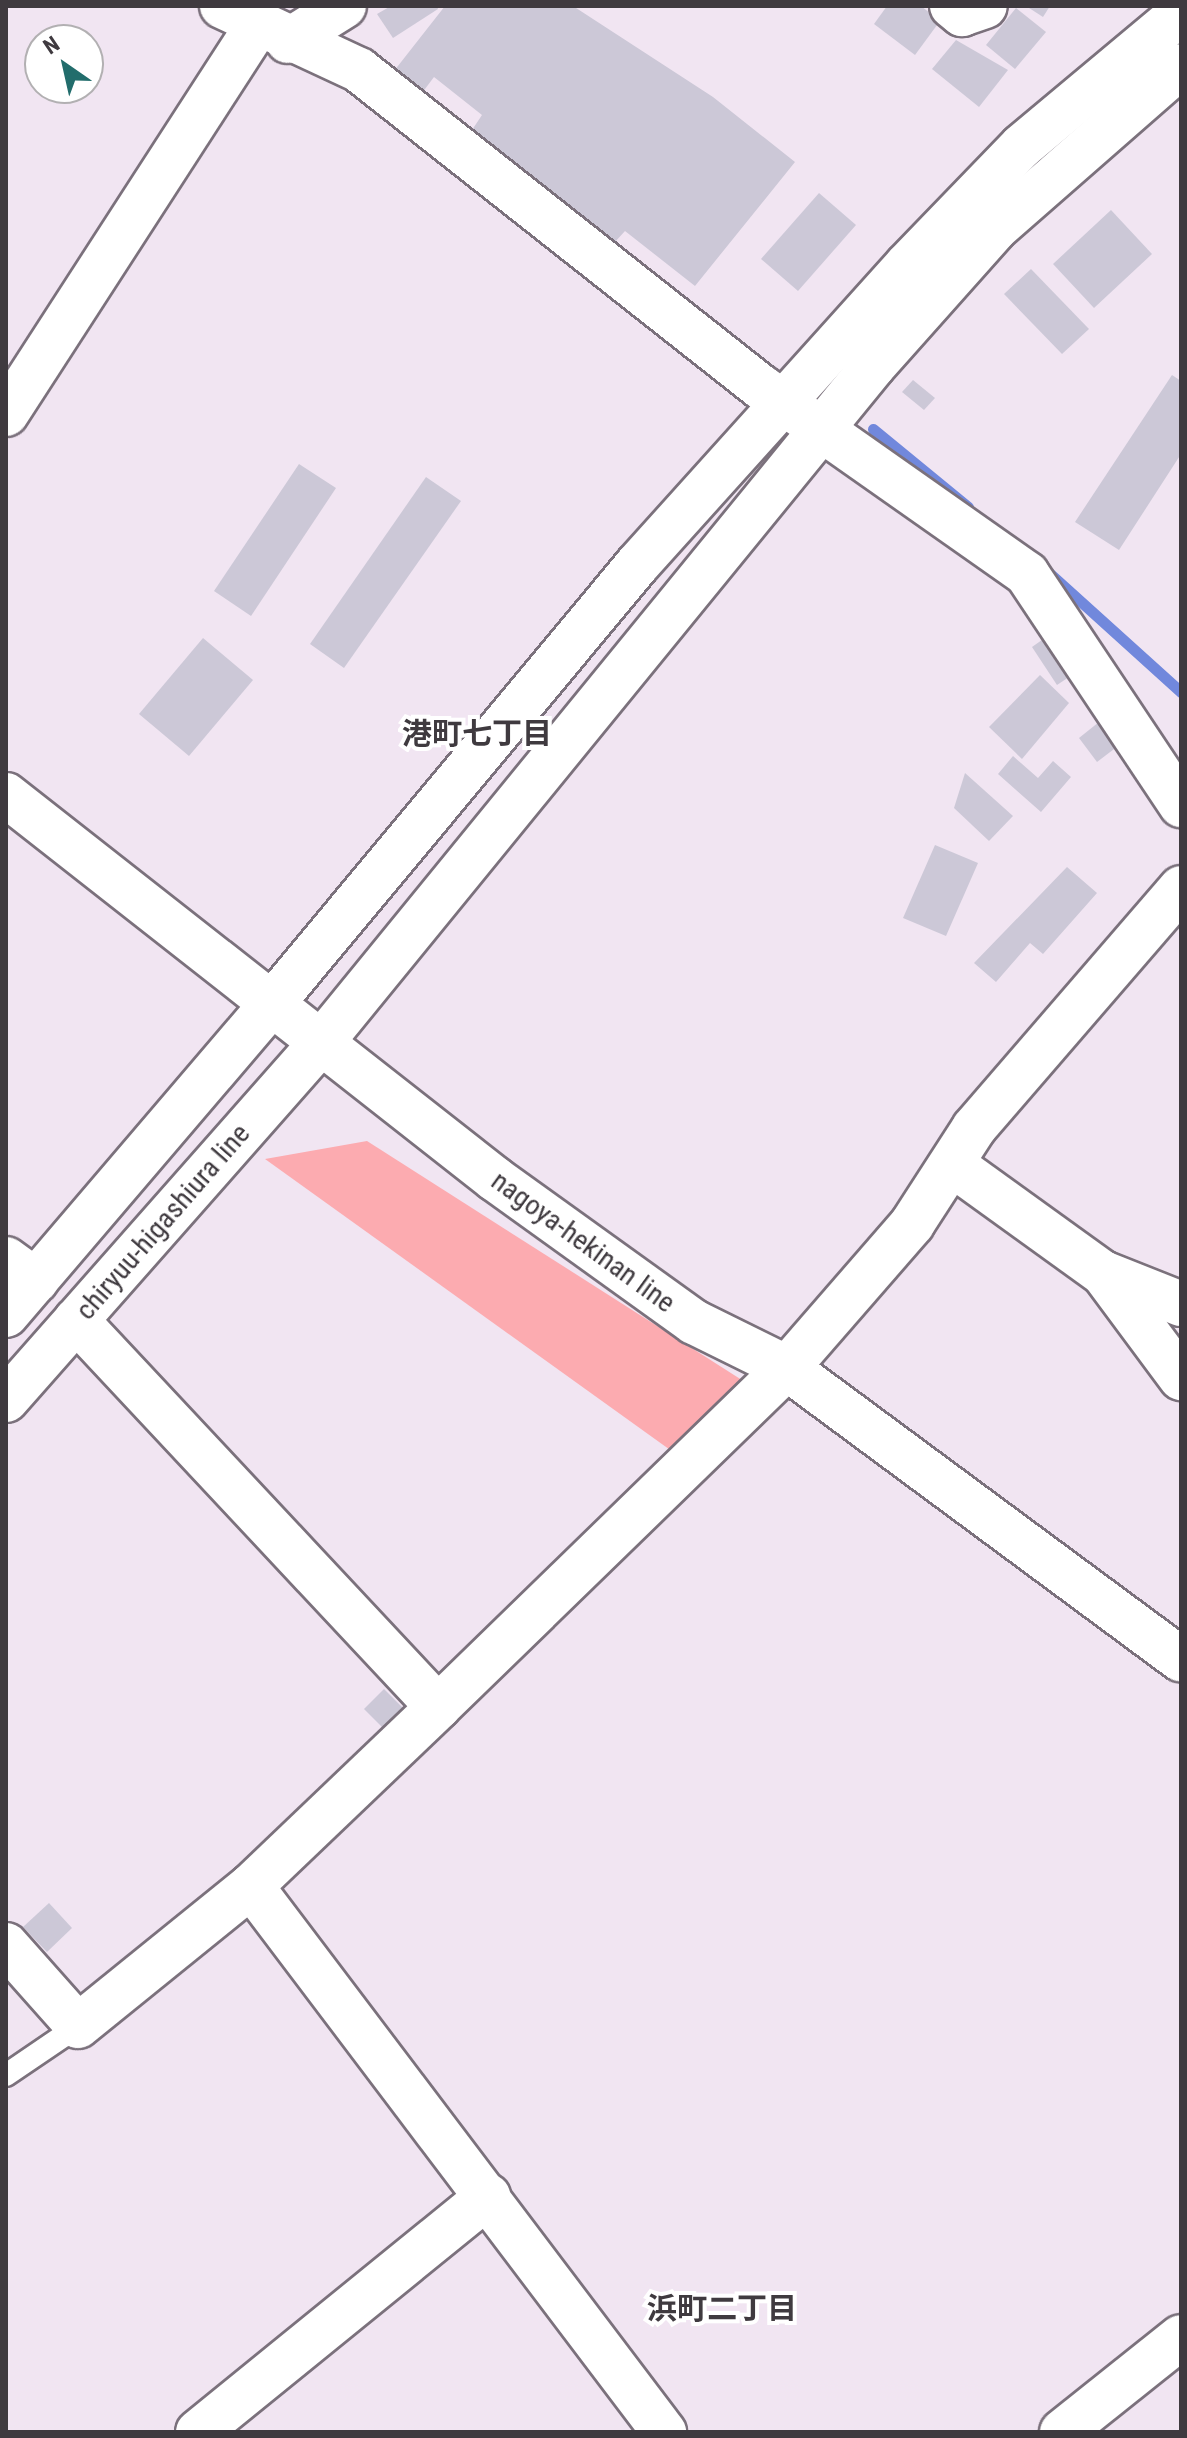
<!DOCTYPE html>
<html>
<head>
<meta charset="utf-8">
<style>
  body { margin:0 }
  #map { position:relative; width:1187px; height:2438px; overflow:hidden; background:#f1e5f2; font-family:"Roboto Condensed","Noto Sans JP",sans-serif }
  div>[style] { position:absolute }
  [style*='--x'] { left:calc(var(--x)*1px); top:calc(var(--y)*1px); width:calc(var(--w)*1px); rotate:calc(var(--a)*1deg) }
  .green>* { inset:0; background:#fcabb0 }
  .stream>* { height:11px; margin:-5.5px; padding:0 5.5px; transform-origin:5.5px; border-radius:5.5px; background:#7188dc }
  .building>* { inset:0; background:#ccc8d7 }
  .roads { filter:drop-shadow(2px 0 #7b717c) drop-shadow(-2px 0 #7b717c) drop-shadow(0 2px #7b717c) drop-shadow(0 -2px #7b717c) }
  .service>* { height:22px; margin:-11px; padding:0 11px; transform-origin:11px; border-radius:11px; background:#fff }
  .minor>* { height:44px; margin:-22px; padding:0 22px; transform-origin:22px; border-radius:22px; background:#fff }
  .tertiary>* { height:44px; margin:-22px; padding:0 22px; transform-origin:22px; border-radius:22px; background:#fff }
  .primary>* { height:44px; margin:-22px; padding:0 22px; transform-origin:22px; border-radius:22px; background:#fff }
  span { translate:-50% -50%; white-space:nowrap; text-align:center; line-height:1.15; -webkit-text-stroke:8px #fff; paint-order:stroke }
  .street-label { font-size:28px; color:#3f3a3f }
  .neighbourhood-label { font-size:30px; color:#3f3a3f; font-weight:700 }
  .frame { position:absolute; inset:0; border:8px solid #3f3a3f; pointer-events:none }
  .north { position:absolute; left:24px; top:24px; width:80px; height:80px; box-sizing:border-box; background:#fff; border:2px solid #b2b0b2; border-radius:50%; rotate:326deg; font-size:22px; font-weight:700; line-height:32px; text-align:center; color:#3f3a3f }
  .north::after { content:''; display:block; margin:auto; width:28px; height:36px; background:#226d6c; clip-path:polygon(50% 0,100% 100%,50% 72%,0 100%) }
</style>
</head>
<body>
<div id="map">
  <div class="green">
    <i style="clip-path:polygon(367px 1141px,745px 1382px,673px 1452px,265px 1159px)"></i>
  </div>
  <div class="stream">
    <i style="--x:873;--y:429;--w:123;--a:39.4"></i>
    <i style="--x:1047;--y:571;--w:181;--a:42.1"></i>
  </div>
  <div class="building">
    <i style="clip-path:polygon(391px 6px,437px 6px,438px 9px,393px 38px,377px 14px)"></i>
    <i style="clip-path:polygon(445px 6px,573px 6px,713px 97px,795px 162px,695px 286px,625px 231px,614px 243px,472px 130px,482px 115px,434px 77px,422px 93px,394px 71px)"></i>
    <i style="clip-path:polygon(887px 6px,921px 6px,940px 21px,915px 55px,874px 24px)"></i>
    <i style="clip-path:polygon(1026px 6px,1050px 6px,1043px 17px)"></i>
    <i style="clip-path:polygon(1016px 8px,1046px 32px,1015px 69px,986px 45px)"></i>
    <i style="clip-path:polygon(956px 40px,1008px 70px,979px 107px,932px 69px)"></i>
    <i style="clip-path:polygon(819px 193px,856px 225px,798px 291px,761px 259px)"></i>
    <i style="clip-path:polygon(1111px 210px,1152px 254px,1094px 308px,1053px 264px)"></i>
    <i style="clip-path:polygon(1031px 269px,1089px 329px,1062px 354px,1004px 294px)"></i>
    <i style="clip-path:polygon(1172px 375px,1181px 381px,1181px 454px,1119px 550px,1075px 522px)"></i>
    <i style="clip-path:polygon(913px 380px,935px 398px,924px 410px,902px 392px)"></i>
    <i style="clip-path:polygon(299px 464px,336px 488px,251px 616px,214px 591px)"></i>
    <i style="clip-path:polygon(426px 477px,461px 501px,344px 668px,310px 644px)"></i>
    <i style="clip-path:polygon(1049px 635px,1075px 673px,1057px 685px,1032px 647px)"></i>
    <i style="clip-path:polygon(203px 638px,253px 680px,189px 756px,139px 714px)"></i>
    <i style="clip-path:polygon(1040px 675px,1069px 703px,1022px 759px,989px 727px)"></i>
    <i style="clip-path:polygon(1104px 718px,1122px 743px,1097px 762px,1079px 738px)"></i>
    <i style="clip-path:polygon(1013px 756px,1038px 778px,1053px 761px,1071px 777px,1041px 812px,998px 774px)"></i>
    <i style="clip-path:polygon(965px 773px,1013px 816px,989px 841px,954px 808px)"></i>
    <i style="clip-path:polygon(935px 845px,978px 863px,946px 936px,903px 918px)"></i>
    <i style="clip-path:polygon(1067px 867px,1097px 893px,1043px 954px,1030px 943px,996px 982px,974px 963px)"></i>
    <i style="clip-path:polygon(384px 1689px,413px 1718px,393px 1738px,364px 1709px)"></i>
    <i style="clip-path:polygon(49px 1903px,72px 1928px,47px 1952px,23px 1927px)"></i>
  </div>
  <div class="roads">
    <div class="service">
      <i style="--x:6;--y:2075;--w:87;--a:-34.2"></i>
    </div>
    <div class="minor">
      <i style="--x:222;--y:6;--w:151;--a:25"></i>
      <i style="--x:359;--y:70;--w:512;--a:38.26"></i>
      <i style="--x:761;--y:387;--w:325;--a:35.1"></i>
      <i style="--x:1027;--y:574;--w:278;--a:56.3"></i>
      <i style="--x:952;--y:6;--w:13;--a:39"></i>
      <i style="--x:962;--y:14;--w:24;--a:-19"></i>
      <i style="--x:288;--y:41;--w:66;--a:-32"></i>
      <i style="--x:6;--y:414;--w:460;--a:-57.1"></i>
      <i style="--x:953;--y:1165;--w:185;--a:35.8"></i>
      <i style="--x:1103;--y:1273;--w:131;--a:53.4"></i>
      <i style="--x:6;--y:1259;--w:37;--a:36"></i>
      <i style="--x:1103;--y:1273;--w:84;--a:21.7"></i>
      <i style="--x:76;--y:1320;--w:530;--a:46.91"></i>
      <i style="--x:438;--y:1707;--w:487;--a:-44.2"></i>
      <i style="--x:787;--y:1368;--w:191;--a:-49"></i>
      <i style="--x:912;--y:1224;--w:114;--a:-57.1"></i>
      <i style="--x:974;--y:1128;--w:317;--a:-49.2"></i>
      <i style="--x:251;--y:1886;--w:685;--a:52.9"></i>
      <i style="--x:6;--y:1945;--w:108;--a:48.4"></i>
      <i style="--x:78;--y:2026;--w:223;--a:-39"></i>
      <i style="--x:251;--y:1886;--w:259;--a:-43.7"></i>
      <i style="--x:198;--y:2432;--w:374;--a:-39.1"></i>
      <i style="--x:1062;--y:2432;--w:152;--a:-38.6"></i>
    </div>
    <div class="tertiary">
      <i style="--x:270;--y:1006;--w:574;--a:-50.23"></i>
      <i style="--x:637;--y:565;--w:404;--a:-48"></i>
      <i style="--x:907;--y:265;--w:165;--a:-46"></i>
      <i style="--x:1022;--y:146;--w:207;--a:-39.9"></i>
      <i style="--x:320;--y:1044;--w:876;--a:-50.79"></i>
      <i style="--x:874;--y:365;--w:182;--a:-48.3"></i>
      <i style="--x:995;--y:229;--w:247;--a:-41.2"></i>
    </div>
    <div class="primary">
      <i style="--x:6;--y:795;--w:622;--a:38.14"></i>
      <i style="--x:495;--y:1179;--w:245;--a:35.7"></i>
      <i style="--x:694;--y:1322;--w:104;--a:26.3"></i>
      <i style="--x:787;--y:1368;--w:490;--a:36.5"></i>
      <i style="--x:6;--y:1315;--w:406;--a:-49.5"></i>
      <i style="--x:6;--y:1400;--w:475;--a:-48.6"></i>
    </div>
  </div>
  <div class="street-label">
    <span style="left:163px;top:1222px;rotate:-49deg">chiryuu-higashiura line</span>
    <span style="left:583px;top:1242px;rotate:36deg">nagoya-hekinan line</span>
  </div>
  <div class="neighbourhood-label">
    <span style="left:477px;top:734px">港町七丁目</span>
    <span style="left:722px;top:2309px">浜町二丁目</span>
  </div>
  <div class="frame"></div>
  <div class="north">N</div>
</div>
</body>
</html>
